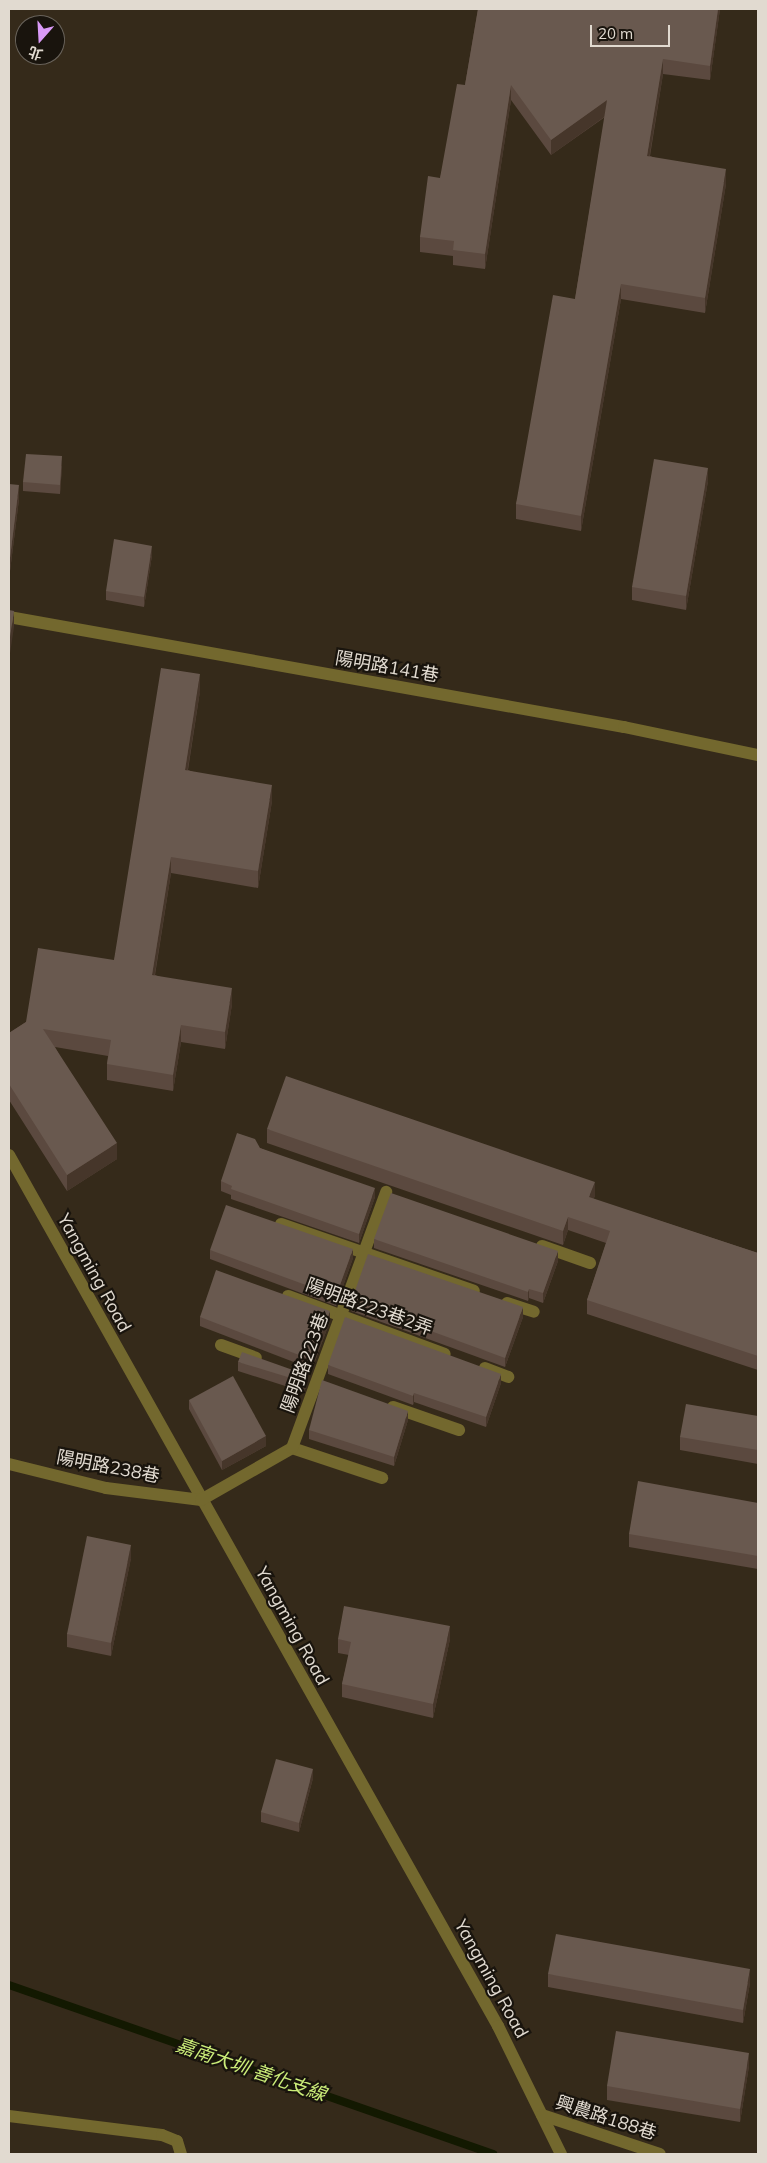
<!DOCTYPE html>
<html>
<head>
<meta charset="utf-8">
<style>
  body { margin:0 }
  #map { position:relative; width:767px; height:2163px; overflow:hidden; background:#352a1a; font-family:Mulish,"Noto Sans TC",sans-serif }
  div>[style] { position:absolute }
  [style*='--x'] { left:calc(var(--x)*1px); top:calc(var(--y)*1px); width:calc(var(--w)*1px); rotate:calc(var(--a)*1deg) }
  .stream>* { height:8px; margin:-4px; padding:0 4px; transform-origin:4px; border-radius:4px; background:#131901 }
  .minor>* { height:12px; margin:-6px; padding:0 6px; transform-origin:6px; border-radius:6px; background:#73682e }
  .wall>* { inset:0; background:#5b493f }
  .shaded-wall>* { inset:0; background:#46362a }
  .building>* { inset:0; background:#69594f }
  span { translate:-50% -50%; white-space:nowrap; text-align:center; line-height:1.15; -webkit-text-stroke:4.5px #19140d; paint-order:stroke }
  .street-label { font-size:18px; color:#e1dad0 }
  .water-label { font-size:19px; color:#cbed79; font-style:italic }
  .frame { position:absolute; inset:0; border:10px solid #e1dad0; pointer-events:none }
  .north { position:absolute; left:15px; top:15px; width:50px; height:50px; box-sizing:border-box; background:#19140d; border:1px solid #69635b; border-radius:50%; rotate:199deg; font-size:14px; font-weight:700; line-height:20px; text-align:center; color:#e1dad0 }
  .north::after { content:''; display:block; margin:auto; width:18px; height:22px; background:#d99af7; clip-path:polygon(50% 0,100% 100%,50% 72%,0 100%) }
  .scale { position:absolute; left:590px; top:25px; width:80px; height:22px; box-sizing:border-box; border:2px solid #e1dad0; border-top:0; padding-left:6px; font-size:15px; line-height:18px; white-space:nowrap; color:#e1dad0; -webkit-text-stroke:4px #19140d; paint-order:stroke }
</style>
</head>
<body>
<div id="map">
  <div class="stream">
    <i style="--x:9;--y:1985;--w:513;--a:19.25"></i>
  </div>
  <div class="minor">
    <i style="--x:9;--y:617;--w:625;--a:10.14"></i>
    <i style="--x:624;--y:727;--w:137;--a:11.8"></i>
    <i style="--x:9;--y:1155;--w:999;--a:60.69"></i>
    <i style="--x:498;--y:2026;--w:143;--a:63.8"></i>
    <i style="--x:281;--y:1224;--w:204;--a:19.1"></i>
    <i style="--x:542;--y:1246;--w:51;--a:19.5"></i>
    <i style="--x:288;--y:1296;--w:167;--a:20.3"></i>
    <i style="--x:507;--y:1303;--w:28;--a:18"></i>
    <i style="--x:221;--y:1345;--w:37;--a:20"></i>
    <i style="--x:485;--y:1368;--w:25;--a:21"></i>
    <i style="--x:393;--y:1407;--w:70;--a:19.2"></i>
    <i style="--x:292;--y:1448;--w:95;--a:18.4"></i>
    <i style="--x:9;--y:1464;--w:100;--a:13.9"></i>
    <i style="--x:106;--y:1488;--w:96;--a:7.2"></i>
    <i style="--x:201;--y:1500;--w:105;--a:-29.7"></i>
    <i style="--x:292;--y:1448;--w:273;--a:-69.8"></i>
    <i style="--x:542;--y:2115;--w:124;--a:18.3"></i>
    <i style="--x:9;--y:2116;--w:154;--a:7.1"></i>
    <i style="--x:162;--y:2135;--w:16;--a:22"></i>
    <i style="--x:177;--y:2141;--w:14;--a:73"></i>
  </div>
  <div class="wall">
    <i style="clip-path:polygon(478px 9px,720px 9px,710px 80px,663px 74px,650px 156px,726px 184px,705px 313px,621px 299px,581px 531px,516px 519px,516px 504px,575px 299px,605px 117px,551px 155px,511px 100px,485px 269px,453px 265px,453px 256px,420px 252px,420px 237px,440px 178px,465px 85px)"></i>
    <i style="clip-path:polygon(62px 466px,60px 494px,23px 491px,23px 482px)"></i>
    <i style="clip-path:polygon(708px 481px,686px 610px,632px 600px,632px 587px)"></i>
    <i style="clip-path:polygon(9px 484px,19px 499px,10px 571px,9px 571px)"></i>
    <i style="clip-path:polygon(152px 555px,144px 607px,106px 600px,106px 591px)"></i>
    <i style="clip-path:polygon(200px 691px,188px 770px,272px 801px,258px 888px,171px 873px,155px 975px,232px 1004px,225px 1049px,181px 1042px,173px 1091px,107px 1080px,107px 1064px,108px 1056px,55px 1047px,117px 1159px,67px 1191px,9px 1100px,9px 1033px,26px 1022px,114px 960px)"></i>
    <i style="clip-path:polygon(267px 1129px,595px 1196px,593px 1199px,758px 1253px,758px 1370px,587px 1314px,587px 1300px,606px 1243px,568px 1230px,563px 1245px,267px 1143px)"></i>
    <i style="clip-path:polygon(260px 1148px,375px 1197px,359px 1243px,231px 1199px,231px 1195px,221px 1191px,221px 1181px)"></i>
    <i style="clip-path:polygon(374px 1239px,558px 1261px,543px 1303px,529px 1298px,528px 1301px,374px 1248px)"></i>
    <i style="clip-path:polygon(210px 1250px,353px 1258px,336px 1306px,210px 1259px)"></i>
    <i style="clip-path:polygon(351px 1302px,523px 1317px,505px 1367px,351px 1311px)"></i>
    <i style="clip-path:polygon(200px 1317px,330px 1321px,312px 1369px,200px 1326px)"></i>
    <i style="clip-path:polygon(238px 1362px,307px 1375px,307px 1384px,304px 1392px,238px 1371px)"></i>
    <i style="clip-path:polygon(328px 1365px,501px 1383px,486px 1427px,414px 1402px,413px 1405px,328px 1374px)"></i>
    <i style="clip-path:polygon(189px 1400px,266px 1446px,222px 1470px,189px 1409px)"></i>
    <i style="clip-path:polygon(758px 1416px,758px 1464px,680px 1450px,680px 1437px)"></i>
    <i style="clip-path:polygon(408px 1420px,394px 1466px,309px 1439px,309px 1430px)"></i>
    <i style="clip-path:polygon(758px 1503px,758px 1569px,629px 1547px,629px 1534px)"></i>
    <i style="clip-path:polygon(131px 1558px,111px 1656px,67px 1647px,67px 1634px)"></i>
    <i style="clip-path:polygon(338px 1639px,450px 1639px,433px 1718px,342px 1697px,342px 1684px,349px 1655px,338px 1653px)"></i>
    <i style="clip-path:polygon(313px 1778px,299px 1832px,261px 1822px,261px 1812px)"></i>
    <i style="clip-path:polygon(548px 1974px,750px 1983px,743px 2023px,548px 1987px)"></i>
    <i style="clip-path:polygon(749px 2066px,740px 2122px,607px 2100px,607px 2086px)"></i>
  </div>
  <div class="shaded-wall">
    <i style="clip-path:polygon(718px 9px,720px 9px,710px 80px,710px 66px)"></i>
    <i style="clip-path:polygon(663px 59px,663px 74px,647px 171px,647px 156px)"></i>
    <i style="clip-path:polygon(511px 85px,511px 100px,485px 269px,485px 254px)"></i>
    <i style="clip-path:polygon(607px 100px,607px 115px,551px 155px,551px 140px)"></i>
    <i style="clip-path:polygon(726px 169px,726px 184px,705px 313px,705px 298px)"></i>
    <i style="clip-path:polygon(621px 284px,621px 299px,581px 531px,581px 516px)"></i>
    <i style="clip-path:polygon(62px 456px,62px 466px,60px 494px,60px 485px)"></i>
    <i style="clip-path:polygon(708px 468px,708px 481px,686px 610px,686px 596px)"></i>
    <i style="clip-path:polygon(19px 485px,19px 499px,10px 571px,10px 558px)"></i>
    <i style="clip-path:polygon(152px 546px,152px 555px,144px 607px,144px 597px)"></i>
    <i style="clip-path:polygon(14px 611px,14px 627px,9px 660px,9px 644px)"></i>
    <i style="clip-path:polygon(200px 674px,200px 691px,185px 786px,185px 770px)"></i>
    <i style="clip-path:polygon(272px 785px,272px 801px,258px 888px,258px 871px)"></i>
    <i style="clip-path:polygon(171px 857px,171px 873px,152px 991px,152px 975px)"></i>
    <i style="clip-path:polygon(232px 988px,232px 1004px,225px 1049px,225px 1032px)"></i>
    <i style="clip-path:polygon(181px 1025px,181px 1042px,173px 1091px,173px 1075px)"></i>
    <i style="clip-path:polygon(117px 1143px,117px 1159px,67px 1191px,67px 1175px)"></i>
    <i style="clip-path:polygon(595px 1182px,595px 1196px,589px 1211px,589px 1197px)"></i>
    <i style="clip-path:polygon(375px 1188px,375px 1197px,359px 1243px,359px 1234px)"></i>
    <i style="clip-path:polygon(568px 1217px,568px 1230px,563px 1245px,563px 1231px)"></i>
    <i style="clip-path:polygon(353px 1249px,353px 1258px,336px 1306px,336px 1296px)"></i>
    <i style="clip-path:polygon(558px 1251px,558px 1261px,543px 1303px,543px 1293px)"></i>
    <i style="clip-path:polygon(529px 1289px,529px 1298px,528px 1301px,528px 1292px)"></i>
    <i style="clip-path:polygon(523px 1307px,523px 1317px,505px 1367px,505px 1358px)"></i>
    <i style="clip-path:polygon(330px 1311px,330px 1321px,312px 1369px,312px 1360px)"></i>
    <i style="clip-path:polygon(501px 1374px,501px 1383px,486px 1427px,486px 1417px)"></i>
    <i style="clip-path:polygon(307px 1375px,307px 1384px,304px 1392px,304px 1382px)"></i>
    <i style="clip-path:polygon(414px 1393px,414px 1402px,413px 1405px,413px 1396px)"></i>
    <i style="clip-path:polygon(408px 1411px,408px 1420px,394px 1466px,394px 1457px)"></i>
    <i style="clip-path:polygon(266px 1436px,266px 1446px,222px 1470px,222px 1461px)"></i>
    <i style="clip-path:polygon(131px 1545px,131px 1558px,111px 1656px,111px 1643px)"></i>
    <i style="clip-path:polygon(450px 1626px,450px 1639px,433px 1718px,433px 1704px)"></i>
    <i style="clip-path:polygon(313px 1769px,313px 1778px,299px 1832px,299px 1823px)"></i>
    <i style="clip-path:polygon(750px 1969px,750px 1983px,743px 2023px,743px 2010px)"></i>
    <i style="clip-path:polygon(749px 2053px,749px 2066px,740px 2122px,740px 2109px)"></i>
  </div>
  <div class="building">
    <i style="clip-path:polygon(478px 9px,718px 9px,710px 66px,663px 59px,647px 156px,726px 169px,705px 298px,621px 284px,581px 516px,516px 504px,553px 295px,575px 299px,607px 100px,551px 140px,511px 85px,485px 254px,453px 250px,454px 241px,420px 237px,428px 176px,440px 178px,457px 84px,465px 85px)"></i>
    <i style="clip-path:polygon(26px 454px,62px 456px,60px 485px,23px 482px)"></i>
    <i style="clip-path:polygon(654px 459px,708px 468px,686px 596px,632px 587px)"></i>
    <i style="clip-path:polygon(9px 484px,19px 485px,10px 558px,9px 558px)"></i>
    <i style="clip-path:polygon(114px 539px,152px 546px,144px 597px,106px 591px)"></i>
    <i style="clip-path:polygon(9px 610px,14px 611px,9px 644px)"></i>
    <i style="clip-path:polygon(161px 668px,200px 674px,185px 770px,272px 785px,258px 871px,171px 857px,152px 975px,232px 988px,225px 1032px,181px 1025px,173px 1075px,107px 1064px,111px 1040px,43px 1029px,117px 1143px,67px 1175px,9px 1084px,9px 1033px,26px 1022px,38px 948px,114px 960px)"></i>
    <i style="clip-path:polygon(286px 1076px,595px 1182px,589px 1197px,758px 1253px,758px 1356px,587px 1300px,610px 1231px,568px 1217px,563px 1231px,267px 1129px)"></i>
    <i style="clip-path:polygon(237px 1133px,255px 1139px,260px 1148px,375px 1188px,359px 1234px,231px 1189px,232px 1186px,221px 1181px)"></i>
    <i style="clip-path:polygon(391px 1193px,558px 1251px,543px 1293px,529px 1289px,528px 1292px,374px 1239px)"></i>
    <i style="clip-path:polygon(226px 1205px,353px 1249px,336px 1296px,210px 1250px)"></i>
    <i style="clip-path:polygon(368px 1254px,523px 1307px,505px 1358px,351px 1302px)"></i>
    <i style="clip-path:polygon(216px 1270px,330px 1311px,312px 1360px,200px 1317px)"></i>
    <i style="clip-path:polygon(345px 1317px,501px 1374px,486px 1417px,414px 1393px,413px 1396px,328px 1365px)"></i>
    <i style="clip-path:polygon(242px 1352px,307px 1375px,304px 1382px,238px 1362px)"></i>
    <i style="clip-path:polygon(233px 1376px,266px 1436px,222px 1461px,189px 1400px)"></i>
    <i style="clip-path:polygon(322px 1380px,408px 1411px,394px 1457px,309px 1430px)"></i>
    <i style="clip-path:polygon(686px 1404px,758px 1416px,758px 1450px,680px 1437px)"></i>
    <i style="clip-path:polygon(638px 1481px,758px 1503px,758px 1556px,629px 1534px)"></i>
    <i style="clip-path:polygon(87px 1536px,131px 1545px,111px 1643px,67px 1634px)"></i>
    <i style="clip-path:polygon(344px 1606px,450px 1626px,433px 1704px,342px 1684px,351px 1642px,338px 1639px)"></i>
    <i style="clip-path:polygon(276px 1759px,313px 1769px,299px 1823px,261px 1812px)"></i>
    <i style="clip-path:polygon(556px 1934px,750px 1969px,743px 2010px,548px 1974px)"></i>
    <i style="clip-path:polygon(616px 2031px,749px 2053px,740px 2109px,607px 2086px)"></i>
  </div>
  <div class="street-label">
    <span style="left:387px;top:667px;rotate:10deg">陽明路141巷</span>
    <span style="left:94px;top:1273px;rotate:61deg">Yangming Road</span>
    <span style="left:369px;top:1307px;rotate:20deg">陽明路223巷2弄</span>
    <span style="left:305px;top:1363px;rotate:-70deg">陽明路223巷</span>
    <span style="left:108px;top:1467px;rotate:11deg">陽明路238巷</span>
    <span style="left:292px;top:1626px;rotate:61deg">Yangming Road</span>
    <span style="left:491px;top:1979px;rotate:61deg">Yangming Road</span>
    <span style="left:606px;top:2118px;rotate:18deg">興農路188巷</span>
  </div>
  <div class="water-label">
    <span style="left:251px;top:2070px;rotate:19deg">嘉南大圳 善化支線</span>
  </div>
  <div class="frame"></div>
  <div class="north">北</div>
  <div class="scale">20 m</div>
</div>
</body>
</html>
